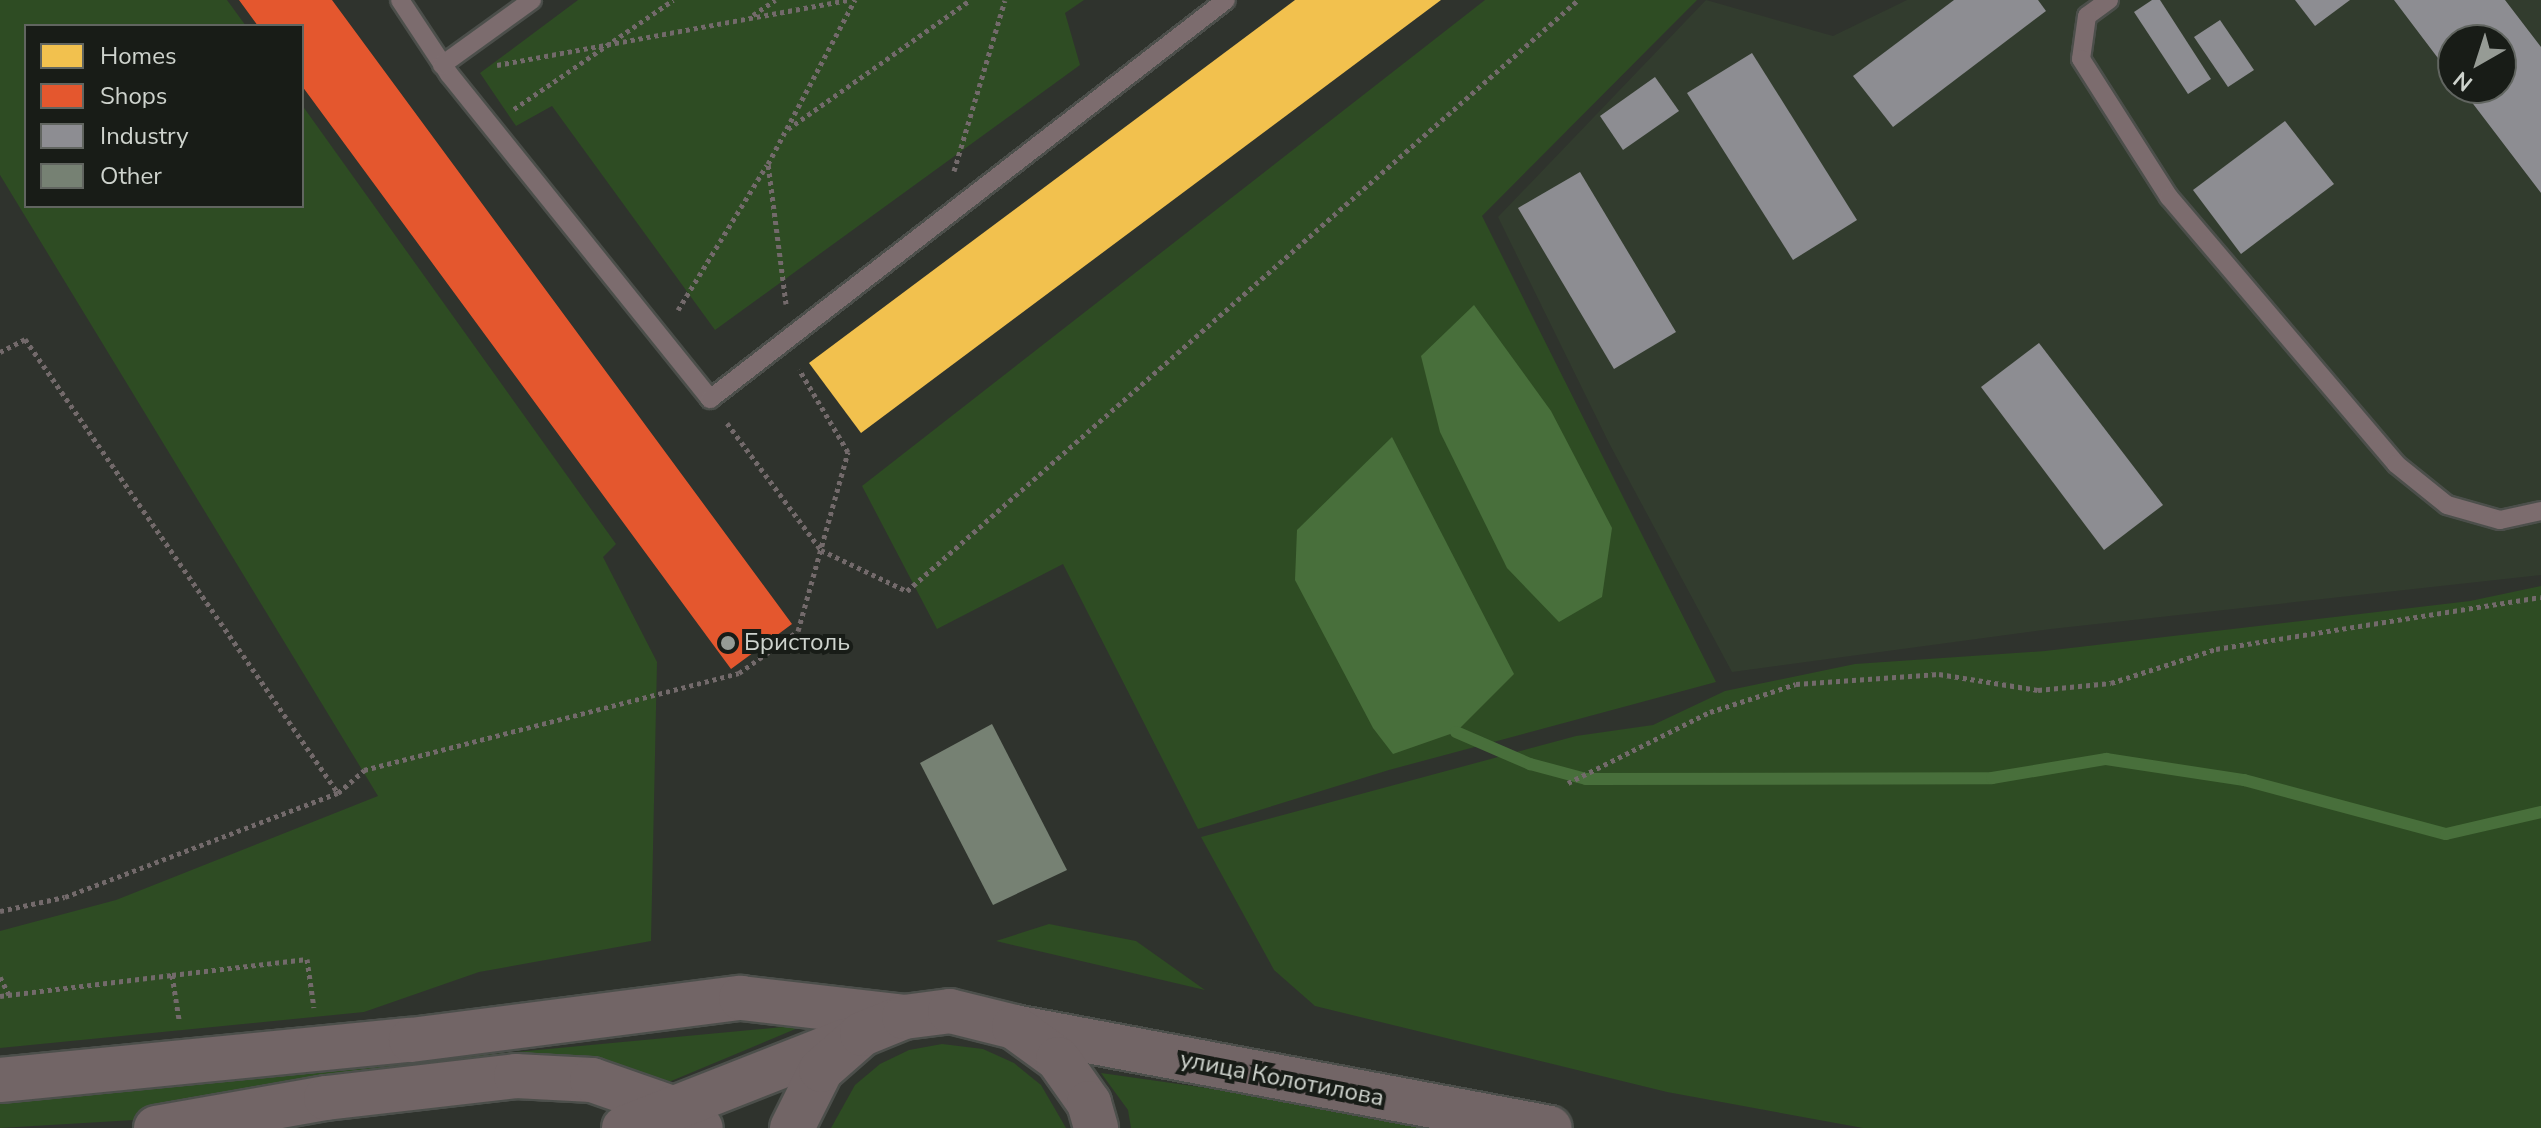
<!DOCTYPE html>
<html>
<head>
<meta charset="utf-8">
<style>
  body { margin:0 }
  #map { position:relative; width:2541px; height:1128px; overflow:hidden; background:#2f332d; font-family:"Nunito Sans",sans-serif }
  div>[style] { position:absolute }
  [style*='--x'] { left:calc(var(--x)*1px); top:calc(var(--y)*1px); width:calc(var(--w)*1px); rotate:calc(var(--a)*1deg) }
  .built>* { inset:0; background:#323c2e }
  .green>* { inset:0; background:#2e4c23 }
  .water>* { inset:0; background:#486f3b }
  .homes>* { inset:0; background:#f2c14e }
  .shops>* { inset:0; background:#e4572e }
  .industry>* { inset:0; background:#8d8d92 }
  .stream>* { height:12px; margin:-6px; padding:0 6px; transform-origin:6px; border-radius:6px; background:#486f3b }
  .building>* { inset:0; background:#768173 }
  .path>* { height:5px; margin-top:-2.5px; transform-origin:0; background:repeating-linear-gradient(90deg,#736a6b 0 4px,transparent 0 8px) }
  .roads { filter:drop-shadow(2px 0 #4c4f4b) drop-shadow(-2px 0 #4c4f4b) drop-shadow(0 2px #4c4f4b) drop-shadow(0 -2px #4c4f4b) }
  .service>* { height:18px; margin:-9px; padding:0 9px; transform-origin:9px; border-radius:9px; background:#7c6c6e }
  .secondary>* { height:44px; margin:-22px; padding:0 22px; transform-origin:22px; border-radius:22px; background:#726566 }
  .dots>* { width:22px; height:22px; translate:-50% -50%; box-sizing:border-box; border:4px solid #181c17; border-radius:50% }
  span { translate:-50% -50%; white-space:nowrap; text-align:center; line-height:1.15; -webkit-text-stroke:8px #181c17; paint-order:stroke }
  .poi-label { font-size:24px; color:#ced3cd }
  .left { translate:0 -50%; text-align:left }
  .street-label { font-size:24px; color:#ced3cd }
  .legend { position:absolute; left:24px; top:24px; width:280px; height:184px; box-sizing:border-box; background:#181c17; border:2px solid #616560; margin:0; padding:10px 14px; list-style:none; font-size:24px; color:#ced3cd }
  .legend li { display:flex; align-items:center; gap:16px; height:40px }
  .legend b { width:40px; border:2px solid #616560 }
  .north { position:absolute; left:2437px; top:24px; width:80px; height:80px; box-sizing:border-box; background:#181c17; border:2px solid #616560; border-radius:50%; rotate:219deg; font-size:22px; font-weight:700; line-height:32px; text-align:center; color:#ced3cd }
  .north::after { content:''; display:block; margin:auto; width:28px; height:36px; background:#969b95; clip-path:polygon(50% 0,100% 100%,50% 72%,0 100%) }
</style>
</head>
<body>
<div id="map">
  <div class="built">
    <i style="clip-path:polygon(evenodd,1706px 0,1833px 36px,1907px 0,2541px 0,2541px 575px,2051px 629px,1732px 672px,1610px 445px,1498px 217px,1706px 0,2453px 40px,2501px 40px,2501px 88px,2453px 88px,2453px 40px)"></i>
  </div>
  <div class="green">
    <i style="clip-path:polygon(0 0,227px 0,246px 26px,26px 26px,26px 206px,302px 206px,302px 105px,616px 544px,603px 557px,657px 662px,651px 941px,479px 972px,364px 1012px,0 1048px,0 931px,116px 900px,378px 796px,0 175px)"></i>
    <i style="clip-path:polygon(578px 0,1084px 0,1065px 13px,1080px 65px,715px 330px,552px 106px,516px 126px,480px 73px)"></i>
    <i style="clip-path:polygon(1485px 0,1697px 0,1482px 216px,1716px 682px,1389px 770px,1198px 829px,1063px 564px,937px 629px,862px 486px)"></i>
    <i style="clip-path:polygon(2541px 586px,2541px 1128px,1863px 1128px,1667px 1092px,1315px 1006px,1274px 970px,1201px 837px,1576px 736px,1653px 725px,1725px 691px,1855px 664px,2045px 651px,2470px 601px)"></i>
    <i style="clip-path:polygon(1049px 924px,1136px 941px,1205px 990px,996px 941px)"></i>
    <i style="clip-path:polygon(805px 1025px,652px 1089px,0 1128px,0 1100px)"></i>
    <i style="clip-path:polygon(942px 1044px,983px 1049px,1014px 1063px,1041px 1085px,1066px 1128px,831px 1128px,855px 1085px,880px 1064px,909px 1050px)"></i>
    <i style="clip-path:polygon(1101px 1073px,1242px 1093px,1421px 1128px,1131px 1128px,1128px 1110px)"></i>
  </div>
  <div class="water">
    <i style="clip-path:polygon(1474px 305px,1551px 411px,1612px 528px,1602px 597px,1559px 622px,1507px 568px,1440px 432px,1421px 356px)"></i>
    <i style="clip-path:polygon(1392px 437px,1514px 674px,1456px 732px,1393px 754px,1373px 728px,1295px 580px,1297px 530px)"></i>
  </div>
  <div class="homes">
    <i style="clip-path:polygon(1295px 0,1441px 0,861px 433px,809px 363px)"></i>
  </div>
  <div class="shops">
    <i style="clip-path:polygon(239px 0,332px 0,792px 624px,731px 669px,302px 86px,302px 26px,258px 26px)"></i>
  </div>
  <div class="industry">
    <i style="clip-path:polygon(1954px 0,2038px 0,2046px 11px,1893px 127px,1853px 76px)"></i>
    <i style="clip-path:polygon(2152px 0,2160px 0,2211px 79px,2188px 94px,2134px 12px)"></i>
    <i style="clip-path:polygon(2295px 0,2350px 0,2315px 26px)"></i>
    <i style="clip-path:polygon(2394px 0,2505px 0,2541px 47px,2541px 193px,2461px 88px,2501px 88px,2501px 40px,2453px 40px,2453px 78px)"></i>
    <i style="clip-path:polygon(2220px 20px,2254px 70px,2228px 87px,2194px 37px)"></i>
    <i style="clip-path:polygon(1752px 53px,1857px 220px,1793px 260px,1687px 93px)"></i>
    <i style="clip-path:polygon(1655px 77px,1679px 111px,1623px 150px,1600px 116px)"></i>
    <i style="clip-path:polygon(2285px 121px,2334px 184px,2241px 254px,2193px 190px)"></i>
    <i style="clip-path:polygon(1580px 172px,1676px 332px,1614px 369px,1518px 208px)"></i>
    <i style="clip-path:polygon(2039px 343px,2163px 505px,2104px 550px,1981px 387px)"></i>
  </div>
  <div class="stream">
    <i style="--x:1456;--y:732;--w:81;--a:23.4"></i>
    <i style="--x:1530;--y:764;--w:58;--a:15"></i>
    <i style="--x:1586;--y:779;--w:406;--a:-0.1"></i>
    <i style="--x:1992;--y:778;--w:116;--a:-9.5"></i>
    <i style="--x:2106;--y:759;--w:140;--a:8.7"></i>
    <i style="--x:2244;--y:780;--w:209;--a:15"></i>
    <i style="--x:2446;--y:834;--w:98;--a:-13"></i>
  </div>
  <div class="building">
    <i style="clip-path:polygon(992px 724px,1067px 870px,993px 905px,920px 763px)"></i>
  </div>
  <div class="path">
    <i style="--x:753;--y:15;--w:27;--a:-34"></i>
    <i style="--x:497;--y:65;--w:358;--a:-10.5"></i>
    <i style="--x:514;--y:109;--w:193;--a:-34.4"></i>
    <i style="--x:788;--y:129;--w:223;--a:-35.3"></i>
    <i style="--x:954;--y:171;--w:178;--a:-73.4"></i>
    <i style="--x:786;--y:304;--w:141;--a:-97.3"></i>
    <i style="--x:768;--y:164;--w:186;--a:-62.1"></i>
    <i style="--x:678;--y:310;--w:170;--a:-58.5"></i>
    <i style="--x:0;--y:352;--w:28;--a:-27"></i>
    <i style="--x:25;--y:339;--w:551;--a:55.42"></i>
    <i style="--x:338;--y:793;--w:35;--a:-41"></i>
    <i style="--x:364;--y:770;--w:387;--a:-14.5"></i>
    <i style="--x:739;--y:673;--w:72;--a:-35.4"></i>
    <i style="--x:798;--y:631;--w:186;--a:-74.4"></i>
    <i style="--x:848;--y:452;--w:96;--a:-120.6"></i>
    <i style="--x:727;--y:423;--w:158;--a:53.5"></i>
    <i style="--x:821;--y:550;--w:95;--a:25.5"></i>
    <i style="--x:907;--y:591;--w:894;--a:-41.37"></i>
    <i style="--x:1568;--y:783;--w:159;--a:-26.6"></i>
    <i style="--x:1710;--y:712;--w:90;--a:-18"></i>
    <i style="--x:1796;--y:684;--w:143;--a:-4"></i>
    <i style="--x:1939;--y:674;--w:100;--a:9.2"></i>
    <i style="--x:2038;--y:690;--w:73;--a:-5.5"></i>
    <i style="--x:2111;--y:683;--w:110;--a:-17.9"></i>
    <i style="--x:2216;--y:649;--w:329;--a:-9.1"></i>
    <i style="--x:0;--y:911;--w:66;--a:-12.2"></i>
    <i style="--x:65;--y:897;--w:292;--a:-20.9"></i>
    <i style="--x:172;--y:975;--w:136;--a:-6.8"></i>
    <i style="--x:307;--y:959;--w:49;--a:81.9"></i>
    <i style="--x:0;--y:977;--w:20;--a:63"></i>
    <i style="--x:0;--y:996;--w:173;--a:-7"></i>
    <i style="--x:172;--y:975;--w:45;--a:81"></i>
  </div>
  <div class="roads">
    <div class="service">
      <i style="--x:400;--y:0;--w:89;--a:56.5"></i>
      <i style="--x:449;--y:74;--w:417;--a:51.2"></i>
      <i style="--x:710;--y:399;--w:652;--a:-37.71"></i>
      <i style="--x:2109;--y:0;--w:27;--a:144"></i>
      <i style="--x:2087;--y:16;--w:43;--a:97.9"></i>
      <i style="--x:2081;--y:59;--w:164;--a:57.5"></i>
      <i style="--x:2169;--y:197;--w:350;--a:49.6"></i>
      <i style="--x:2396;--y:464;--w:65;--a:38.8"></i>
      <i style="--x:2447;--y:505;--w:55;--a:15.8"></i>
      <i style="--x:2500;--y:520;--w:42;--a:-12.4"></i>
      <i style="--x:442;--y:65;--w:111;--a:-35.8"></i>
    </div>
    <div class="secondary">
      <i style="--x:1014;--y:1027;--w:545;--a:10.67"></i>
      <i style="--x:0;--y:1080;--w:413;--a:-5.6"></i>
      <i style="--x:411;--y:1040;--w:333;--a:-7.3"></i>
      <i style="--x:741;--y:998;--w:164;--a:6.6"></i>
      <i style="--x:156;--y:1128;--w:173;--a:-10"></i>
      <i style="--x:326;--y:1098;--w:191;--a:-6.6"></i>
      <i style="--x:516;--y:1076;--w:76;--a:3"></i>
      <i style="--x:592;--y:1080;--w:85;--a:19.3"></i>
      <i style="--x:672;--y:1108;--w:35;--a:35"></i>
      <i style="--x:624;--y:1128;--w:238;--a:-21.5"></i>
      <i style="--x:792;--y:1128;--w:65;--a:-63.4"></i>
      <i style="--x:821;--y:1070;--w:55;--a:-41.3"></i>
      <i style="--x:862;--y:1034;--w:45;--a:-22"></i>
      <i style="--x:904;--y:1017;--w:46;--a:-7.4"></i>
      <i style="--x:950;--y:1011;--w:66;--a:14"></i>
      <i style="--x:1014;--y:1027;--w:54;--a:36"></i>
      <i style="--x:1058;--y:1059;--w:54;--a:54.8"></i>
      <i style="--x:1089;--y:1103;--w:26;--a:74"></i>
    </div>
  </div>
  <div class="dots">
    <i style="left:728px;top:643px;background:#969b95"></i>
  </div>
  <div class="poi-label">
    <span class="left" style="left:744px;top:643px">Бристоль</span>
  </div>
  <div class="street-label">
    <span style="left:1282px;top:1079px;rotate:11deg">улица Колотилова</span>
  </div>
  <ul class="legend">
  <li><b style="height:22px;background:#f2c14e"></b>Homes</li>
  <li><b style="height:22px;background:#e4572e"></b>Shops</li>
  <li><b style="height:22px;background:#8d8d92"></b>Industry</li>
  <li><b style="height:22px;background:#768173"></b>Other</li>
  </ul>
  <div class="north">N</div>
</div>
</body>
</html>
